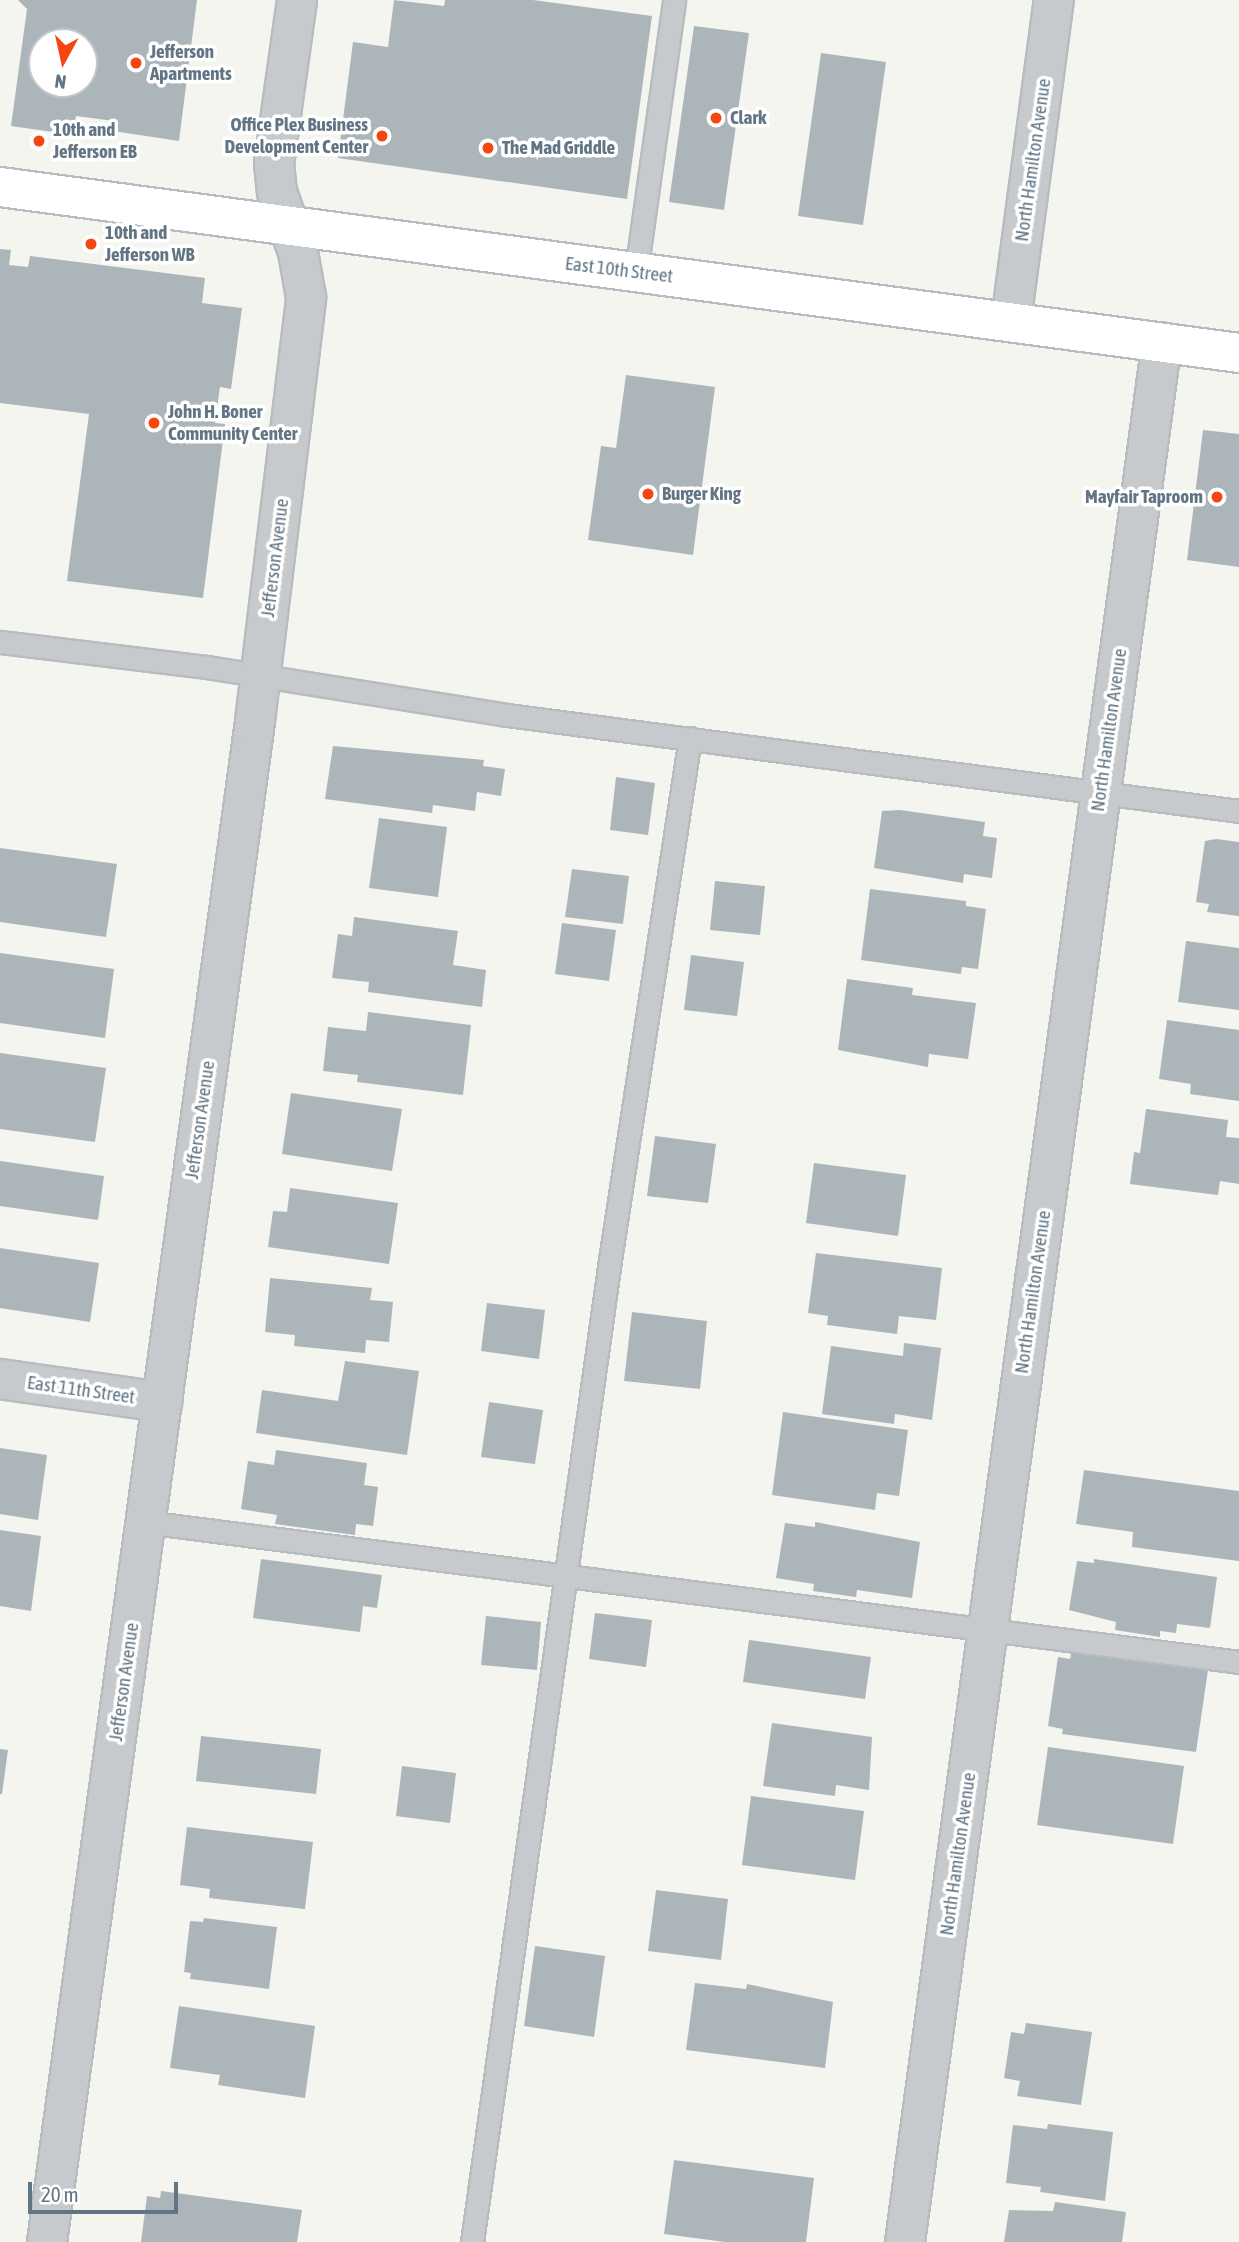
<!DOCTYPE html>
<html>
<head>
<meta charset="utf-8">
<style>
  body { margin:0 }
  #map { position:relative; width:1239px; height:2242px; overflow:hidden; background:#f5f5f0; font-family:"Asap Condensed",sans-serif }
  div>[style] { position:absolute }
  [style*='--x'] { left:calc(var(--x)*1px); top:calc(var(--y)*1px); width:calc(var(--w)*1px); rotate:calc(var(--a)*1deg) }
  .building>* { inset:0; background:#acb5ba }
  .roads { filter:drop-shadow(2px 0 #b6bcc0) drop-shadow(-2px 0 #b6bcc0) drop-shadow(0 2px #b6bcc0) drop-shadow(0 -2px #b6bcc0) }
  .service>* { height:21px; margin:-10.5px; padding:0 10.5px; transform-origin:10.5px; border-radius:10.5px; background:#c7cacd }
  .minor>* { height:38px; margin:-19px; padding:0 19px; transform-origin:19px; border-radius:19px; background:#c7cacd }
  .secondary>* { height:38px; margin:-19px; padding:0 19px; transform-origin:19px; border-radius:19px; background:#fff }
  .dots>* { width:19px; height:19px; translate:-50% -50%; box-sizing:border-box; border:4px solid #fff; border-radius:50% }
  span { translate:-50% -50%; white-space:nowrap; text-align:center; line-height:1.15; -webkit-text-stroke:7px #fff; paint-order:stroke }
  .poi-label { font-size:19px; color:#617585; font-weight:700 }
  .left { translate:0 -50%; text-align:left }
  .right { translate:-100% -50%; text-align:right }
  .street-label { font-size:19px; color:#617585 }
  .north { position:absolute; left:28px; top:28px; width:70px; height:70px; box-sizing:border-box; background:#fff; border:2px solid #c0c8ce; border-radius:50%; rotate:188deg; font-size:19px; font-weight:700; line-height:28px; text-align:center; color:#617585 }
  .north::after { content:''; display:block; margin:auto; width:24px; height:32px; background:#f54610; clip-path:polygon(50% 0,100% 100%,50% 72%,0 100%) }
  .scale { position:absolute; left:28px; top:2182px; width:150px; height:32px; box-sizing:border-box; border:4px solid #617585; border-top:0; padding-left:9px; font-size:21px; line-height:24px; white-space:nowrap; color:#617585; -webkit-text-stroke:5px #fff; paint-order:stroke }
</style>
</head>
<body>
<div id="map">
  <div class="building">
    <i style="clip-path:polygon(evenodd,18px 0,197px 0,179px 141px,113px 131px,114px 121px,76px 116px,74px 135px,11px 126px,27px 9px,18px 0,42px 42px,84px 42px,84px 84px,42px 84px,42px 42px)"></i>
    <i style="clip-path:polygon(394px 0,444px 6px,445px 0,533px 0,652px 16px,627px 199px,338px 158px,353px 42px,388px 47px)"></i>
    <i style="clip-path:polygon(694px 26px,749px 33px,724px 210px,669px 202px)"></i>
    <i style="clip-path:polygon(821px 53px,886px 62px,863px 225px,798px 216px)"></i>
    <i style="clip-path:polygon(0 249px,11px 250px,9px 265px,28px 267px,30px 256px,205px 278px,202px 303px,242px 308px,231px 389px,220px 387px,215px 423px,225px 424px,203px 598px,67px 581px,89px 414px,0 403px)"></i>
    <i style="clip-path:polygon(626px 375px,715px 387px,693px 555px,588px 540px,601px 446px,616px 448px)"></i>
    <i style="clip-path:polygon(1203px 430px,1239px 434px,1239px 567px,1187px 560px)"></i>
    <i style="clip-path:polygon(333px 746px,484px 760px,483px 766px,505px 769px,501px 796px,477px 792px,475px 811px,433px 805px,432px 813px,325px 799px)"></i>
    <i style="clip-path:polygon(616px 777px,655px 783px,648px 835px,610px 830px)"></i>
    <i style="clip-path:polygon(900px 810px,985px 822px,983px 836px,997px 838px,992px 878px,964px 874px,963px 883px,874px 868px,882px 811px)"></i>
    <i style="clip-path:polygon(379px 818px,447px 827px,438px 897px,369px 888px)"></i>
    <i style="clip-path:polygon(1216px 839px,1239px 842px,1239px 916px,1207px 912px,1209px 904px,1196px 902px,1205px 841px)"></i>
    <i style="clip-path:polygon(0 848px,117px 864px,106px 937px,0 922px)"></i>
    <i style="clip-path:polygon(572px 869px,629px 876px,623px 924px,565px 917px)"></i>
    <i style="clip-path:polygon(715px 881px,765px 886px,760px 935px,710px 930px)"></i>
    <i style="clip-path:polygon(870px 889px,966px 901px,966px 906px,986px 909px,978px 969px,962px 967px,961px 974px,861px 960px)"></i>
    <i style="clip-path:polygon(354px 917px,458px 931px,453px 965px,486px 970px,482px 1007px,368px 992px,369px 982px,332px 978px,338px 934px,352px 936px)"></i>
    <i style="clip-path:polygon(562px 923px,616px 930px,609px 981px,555px 974px)"></i>
    <i style="clip-path:polygon(1186px 941px,1239px 948px,1239px 1010px,1178px 1002px)"></i>
    <i style="clip-path:polygon(0 953px,114px 969px,105px 1038px,0 1023px)"></i>
    <i style="clip-path:polygon(691px 955px,744px 962px,737px 1016px,684px 1010px)"></i>
    <i style="clip-path:polygon(847px 979px,913px 988px,912px 995px,976px 1003px,968px 1059px,929px 1054px,928px 1067px,838px 1050px)"></i>
    <i style="clip-path:polygon(368px 1012px,471px 1025px,463px 1095px,357px 1082px,358px 1075px,323px 1071px,328px 1027px,366px 1031px)"></i>
    <i style="clip-path:polygon(1167px 1020px,1239px 1030px,1239px 1101px,1190px 1094px,1191px 1084px,1159px 1079px)"></i>
    <i style="clip-path:polygon(0 1053px,106px 1068px,95px 1142px,0 1129px)"></i>
    <i style="clip-path:polygon(291px 1093px,402px 1109px,392px 1171px,282px 1154px)"></i>
    <i style="clip-path:polygon(1146px 1109px,1228px 1120px,1226px 1137px,1239px 1138px,1239px 1184px,1220px 1181px,1218px 1195px,1130px 1184px,1134px 1152px,1140px 1153px)"></i>
    <i style="clip-path:polygon(655px 1136px,716px 1144px,708px 1203px,647px 1196px)"></i>
    <i style="clip-path:polygon(0 1161px,104px 1176px,98px 1220px,0 1206px)"></i>
    <i style="clip-path:polygon(814px 1163px,906px 1175px,898px 1236px,806px 1223px)"></i>
    <i style="clip-path:polygon(290px 1188px,398px 1203px,389px 1264px,268px 1247px,273px 1211px,287px 1212px)"></i>
    <i style="clip-path:polygon(0 1248px,99px 1263px,90px 1322px,0 1308px)"></i>
    <i style="clip-path:polygon(816px 1253px,942px 1268px,936px 1320px,899px 1316px,897px 1334px,827px 1325px,828px 1316px,808px 1313px)"></i>
    <i style="clip-path:polygon(270px 1278px,372px 1288px,370px 1300px,393px 1302px,389px 1342px,366px 1340px,365px 1353px,294px 1346px,295px 1335px,265px 1332px)"></i>
    <i style="clip-path:polygon(487px 1303px,545px 1310px,539px 1359px,481px 1351px)"></i>
    <i style="clip-path:polygon(632px 1312px,707px 1321px,700px 1389px,624px 1381px)"></i>
    <i style="clip-path:polygon(904px 1343px,941px 1348px,932px 1420px,895px 1414px,894px 1424px,822px 1414px,831px 1346px,903px 1356px)"></i>
    <i style="clip-path:polygon(345px 1361px,419px 1371px,407px 1455px,256px 1433px,262px 1390px,338px 1401px)"></i>
    <i style="clip-path:polygon(489px 1402px,543px 1410px,535px 1464px,481px 1457px)"></i>
    <i style="clip-path:polygon(783px 1412px,908px 1430px,899px 1496px,877px 1493px,875px 1510px,772px 1495px)"></i>
    <i style="clip-path:polygon(0 1448px,47px 1455px,38px 1520px,0 1514px)"></i>
    <i style="clip-path:polygon(276px 1450px,367px 1463px,364px 1485px,378px 1487px,373px 1526px,356px 1524px,355px 1535px,275px 1524px,277px 1515px,241px 1509px,248px 1461px,274px 1465px)"></i>
    <i style="clip-path:polygon(1084px 1470px,1239px 1491px,1239px 1561px,1132px 1547px,1133px 1532px,1076px 1524px)"></i>
    <i style="clip-path:polygon(815px 1522px,920px 1542px,912px 1598px,857px 1590px,856px 1597px,813px 1591px,814px 1584px,776px 1578px,785px 1523px,815px 1527px)"></i>
    <i style="clip-path:polygon(0 1530px,41px 1536px,31px 1611px,0 1606px)"></i>
    <i style="clip-path:polygon(261px 1559px,382px 1575px,377px 1608px,363px 1606px,360px 1632px,253px 1618px)"></i>
    <i style="clip-path:polygon(1094px 1559px,1217px 1577px,1210px 1628px,1177px 1624px,1176px 1633px,1160px 1631px,1160px 1637px,1115px 1630px,1116px 1622px,1069px 1610px,1077px 1561px,1094px 1563px)"></i>
    <i style="clip-path:polygon(595px 1613px,652px 1620px,646px 1667px,589px 1659px)"></i>
    <i style="clip-path:polygon(486px 1616px,541px 1622px,537px 1670px,481px 1665px)"></i>
    <i style="clip-path:polygon(749px 1640px,871px 1657px,865px 1699px,743px 1682px)"></i>
    <i style="clip-path:polygon(1072px 1650px,1208px 1670px,1196px 1752px,1062px 1734px,1063px 1729px,1048px 1726px,1058px 1657px,1070px 1659px)"></i>
    <i style="clip-path:polygon(772px 1723px,872px 1737px,869px 1790px,836px 1785px,835px 1796px,763px 1786px)"></i>
    <i style="clip-path:polygon(201px 1736px,321px 1749px,316px 1794px,196px 1781px)"></i>
    <i style="clip-path:polygon(1048px 1747px,1184px 1766px,1173px 1844px,1037px 1825px)"></i>
    <i style="clip-path:polygon(0 1749px,8px 1750px,2px 1794px,0 1794px)"></i>
    <i style="clip-path:polygon(402px 1766px,456px 1773px,450px 1823px,396px 1816px)"></i>
    <i style="clip-path:polygon(751px 1796px,864px 1811px,855px 1880px,742px 1865px)"></i>
    <i style="clip-path:polygon(187px 1827px,313px 1842px,305px 1909px,209px 1898px,210px 1889px,180px 1885px)"></i>
    <i style="clip-path:polygon(656px 1890px,728px 1899px,721px 1960px,648px 1951px)"></i>
    <i style="clip-path:polygon(204px 1918px,277px 1927px,269px 1989px,190px 1979px,191px 1973px,184px 1972px,190px 1921px,203px 1922px)"></i>
    <i style="clip-path:polygon(535px 1946px,605px 1956px,594px 2037px,524px 2026px)"></i>
    <i style="clip-path:polygon(695px 1983px,746px 1989px,747px 1984px,833px 2002px,825px 2068px,686px 2050px)"></i>
    <i style="clip-path:polygon(179px 2006px,315px 2026px,305px 2098px,218px 2085px,220px 2075px,170px 2068px)"></i>
    <i style="clip-path:polygon(1026px 2023px,1092px 2032px,1081px 2105px,1017px 2096px,1020px 2081px,1004px 2078px,1011px 2032px,1024px 2034px)"></i>
    <i style="clip-path:polygon(1048px 2124px,1113px 2132px,1105px 2201px,1040px 2192px,1041px 2187px,1006px 2183px,1013px 2125px,1047px 2129px)"></i>
    <i style="clip-path:polygon(674px 2160px,814px 2178px,806px 2242px,725px 2242px,664px 2234px)"></i>
    <i style="clip-path:polygon(161px 2191px,302px 2210px,297px 2242px,141px 2242px,147px 2196px,160px 2198px)"></i>
    <i style="clip-path:polygon(1055px 2202px,1126px 2212px,1122px 2242px,1004px 2242px,1009px 2210px,1053px 2211px)"></i>
  </div>
  <div class="roads">
    <div class="service">
      <i style="--x:636;--y:272;--w:275;--a:-82"></i>
      <i style="--x:0;--y:642;--w:209;--a:6.9"></i>
      <i style="--x:207;--y:667;--w:304;--a:9.1"></i>
      <i style="--x:507;--y:715;--w:738;--a:7.47"></i>
      <i style="--x:145;--y:1522;--w:1103;--a:7.29"></i>
      <i style="--x:472;--y:2242;--w:992;--a:-82"></i>
      <i style="--x:610;--y:1260;--w:528;--a:-81.29"></i>
    </div>
    <div class="minor">
      <i style="--x:1011;--y:321;--w:324;--a:-82.4"></i>
      <i style="--x:0;--y:1379;--w:164;--a:8.1"></i>
      <i style="--x:47;--y:2242;--w:1535;--a:-82.21"></i>
      <i style="--x:255;--y:721;--w:427;--a:-83.1"></i>
      <i style="--x:306;--y:297;--w:46;--a:-100.1"></i>
      <i style="--x:298;--y:252;--w:64;--a:-109.3"></i>
      <i style="--x:277;--y:192;--w:28;--a:-96"></i>
      <i style="--x:274;--y:164;--w:166;--a:-82"></i>
      <i style="--x:905;--y:2242;--w:1917;--a:-82.3"></i>
    </div>
    <div class="secondary">
      <i style="--x:0;--y:187;--w:1250;--a:7.63"></i>
    </div>
  </div>
  <div class="dots">
    <i style="left:136px;top:63px;background:#f54610"></i>
    <i style="left:716px;top:118px;background:#f54610"></i>
    <i style="left:382px;top:136px;background:#f54610"></i>
    <i style="left:39px;top:141px;background:#f54610"></i>
    <i style="left:488px;top:148px;background:#f54610"></i>
    <i style="left:91px;top:244px;background:#f54610"></i>
    <i style="left:154px;top:423px;background:#f54610"></i>
    <i style="left:648px;top:494px;background:#f54610"></i>
    <i style="left:1217px;top:497px;background:#f54610"></i>
  </div>
  <div class="poi-label">
    <span class="left" style="left:150px;top:63px">Jefferson<br>Apartments</span>
    <span class="left" style="left:730px;top:118px">Clark</span>
    <span class="right" style="left:368px;top:136px">Office Plex Business<br>Development Center</span>
    <span class="left" style="left:53px;top:141px">10th and<br>Jefferson EB</span>
    <span class="left" style="left:502px;top:148px">The Mad Griddle</span>
    <span class="left" style="left:105px;top:244px">10th and<br>Jefferson WB</span>
    <span class="left" style="left:168px;top:423px">John H. Boner<br>Community Center</span>
    <span class="left" style="left:662px;top:494px">Burger King</span>
    <span class="right" style="left:1203px;top:497px">Mayfair Taproom</span>
  </div>
  <div class="street-label">
    <span style="left:1033px;top:160px;rotate:-82deg">North Hamilton Avenue</span>
    <span style="left:619px;top:270px;rotate:7deg">East 10th Street</span>
    <span style="left:275px;top:558px;rotate:-83deg">Jefferson Avenue</span>
    <span style="left:1109px;top:730px;rotate:-82deg">North Hamilton Avenue</span>
    <span style="left:200px;top:1120px;rotate:-82deg">Jefferson Avenue</span>
    <span style="left:1033px;top:1292px;rotate:-82deg">North Hamilton Avenue</span>
    <span style="left:81px;top:1390px;rotate:8deg">East 11th Street</span>
    <span style="left:124px;top:1682px;rotate:-82deg">Jefferson Avenue</span>
    <span style="left:958px;top:1854px;rotate:-82deg">North Hamilton Avenue</span>
  </div>
  <div class="north">N</div>
  <div class="scale">20 m</div>
</div>
</body>
</html>
